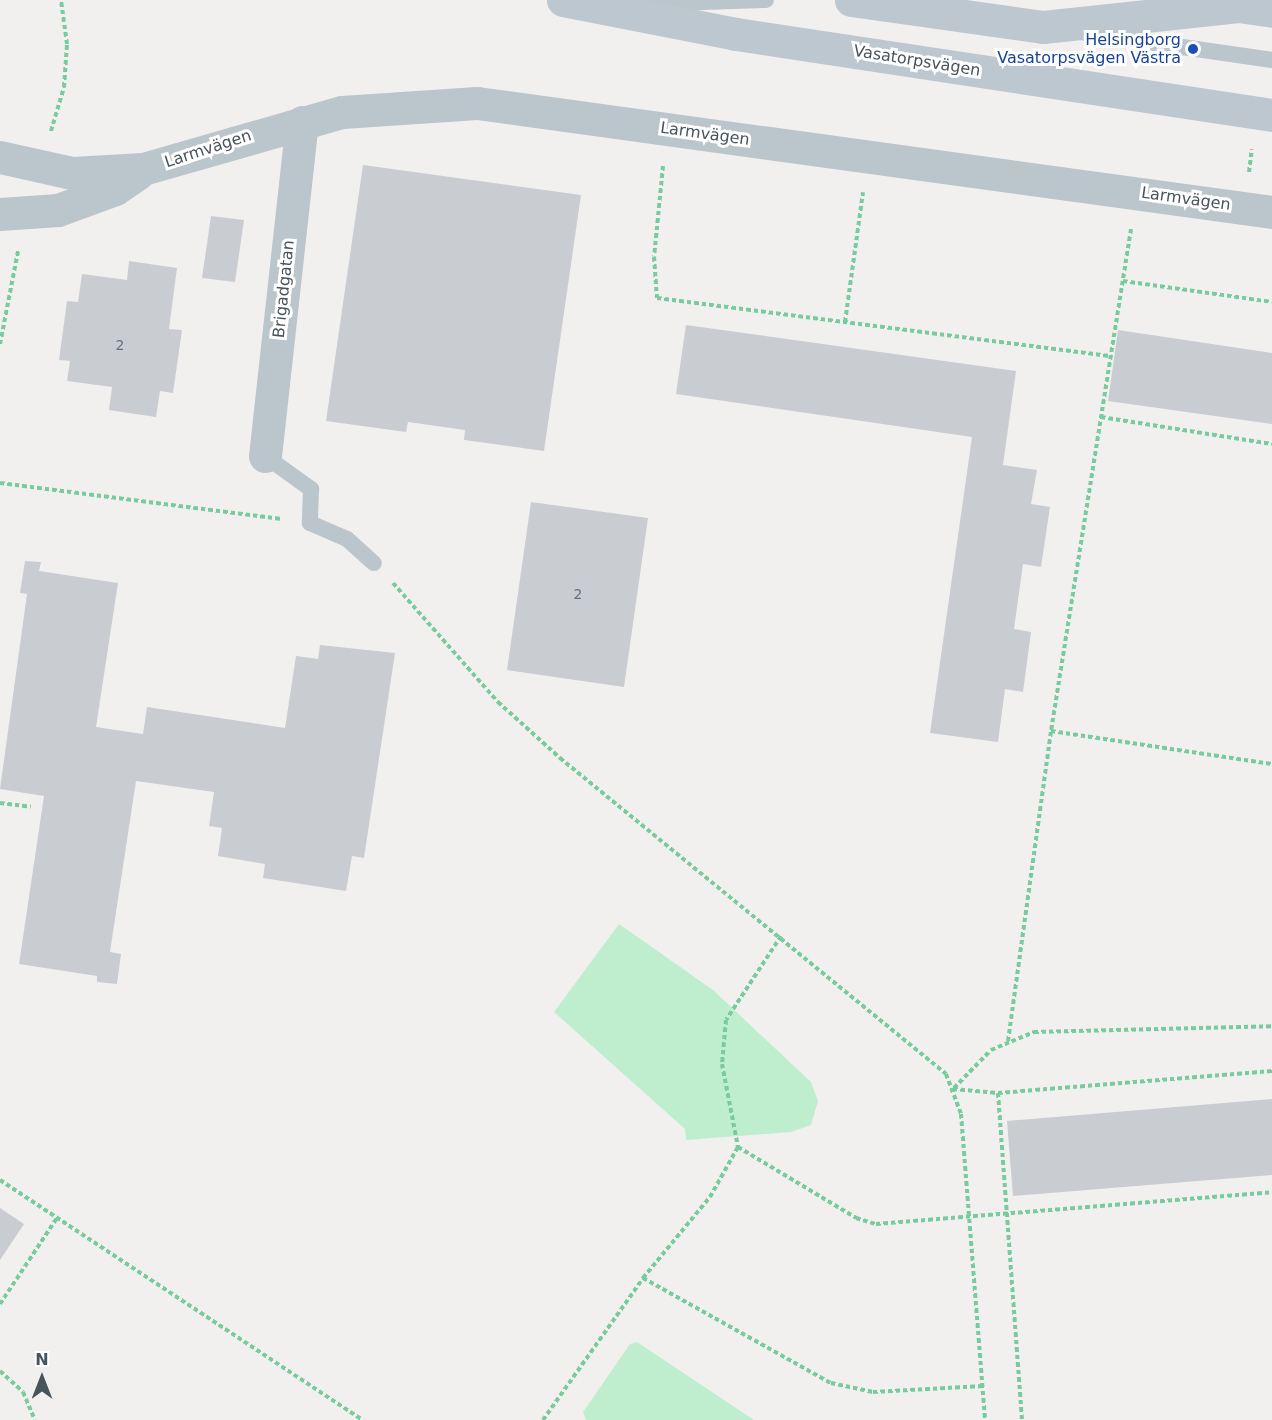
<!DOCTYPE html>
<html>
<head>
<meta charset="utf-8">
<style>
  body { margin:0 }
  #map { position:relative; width:1272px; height:1420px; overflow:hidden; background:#f2efef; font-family:"DejaVu Sans",sans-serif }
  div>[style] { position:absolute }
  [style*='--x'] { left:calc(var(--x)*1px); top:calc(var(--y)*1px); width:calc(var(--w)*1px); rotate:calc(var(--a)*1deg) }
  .green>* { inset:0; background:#bfeece }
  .building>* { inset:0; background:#c9cdd2 }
  .path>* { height:4px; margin-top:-2px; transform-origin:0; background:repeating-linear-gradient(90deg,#78cb9c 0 4.5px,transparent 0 7.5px) }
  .service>* { height:16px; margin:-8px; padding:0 8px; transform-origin:8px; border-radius:8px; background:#bbc5cc }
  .minor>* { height:33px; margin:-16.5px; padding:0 16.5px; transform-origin:16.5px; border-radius:16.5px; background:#bbc5cc }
  .secondary>* { height:33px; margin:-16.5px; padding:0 16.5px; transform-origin:16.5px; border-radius:16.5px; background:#bcc7d0 }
  .dots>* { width:16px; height:16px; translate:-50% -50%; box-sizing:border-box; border:3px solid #fff; border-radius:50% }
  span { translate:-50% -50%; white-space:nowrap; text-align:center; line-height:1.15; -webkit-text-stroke:6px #fff; paint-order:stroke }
  .number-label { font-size:14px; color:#68727a }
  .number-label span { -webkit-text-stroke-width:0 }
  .transit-label { font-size:16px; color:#164399 }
  .right { translate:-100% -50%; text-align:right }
  .street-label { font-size:16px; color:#48545c }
  .north { position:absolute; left:12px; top:1348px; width:60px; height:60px; -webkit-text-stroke:4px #fff; paint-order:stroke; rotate:0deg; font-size:16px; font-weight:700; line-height:24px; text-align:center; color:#48545c }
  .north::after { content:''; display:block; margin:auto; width:21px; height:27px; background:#48545c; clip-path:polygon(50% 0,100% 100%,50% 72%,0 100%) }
</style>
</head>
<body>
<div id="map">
  <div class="green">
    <i style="clip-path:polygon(619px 924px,713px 990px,811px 1082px,818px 1101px,811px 1125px,791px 1132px,686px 1140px,685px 1129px,554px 1012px)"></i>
    <i style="clip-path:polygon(637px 1342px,754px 1420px,586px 1420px,583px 1412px,630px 1344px)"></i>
  </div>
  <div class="building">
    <i style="clip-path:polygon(363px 165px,581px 195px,544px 451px,464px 440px,465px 430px,408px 422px,406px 432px,326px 421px)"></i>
    <i style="clip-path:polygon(211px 216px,244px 220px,235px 282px,202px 278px)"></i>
    <i style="clip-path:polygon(129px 261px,177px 268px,169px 329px,182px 330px,173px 393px,160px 391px,156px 417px,109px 410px,112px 387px,67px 381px,70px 361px,59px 360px,67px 301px,78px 302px,82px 274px,127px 280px)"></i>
    <i style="clip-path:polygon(686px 325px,1016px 371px,1003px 465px,1037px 470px,1031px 504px,1050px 507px,1041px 567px,1023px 564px,1014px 629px,1031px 632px,1023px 692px,1005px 689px,998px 742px,930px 733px,972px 437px,676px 394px)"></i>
    <i style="clip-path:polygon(1118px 330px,1272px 353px,1272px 424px,1108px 401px)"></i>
    <i style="clip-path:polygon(531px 502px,648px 518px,624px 687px,507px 670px)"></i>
    <i style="clip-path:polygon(25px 561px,41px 562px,39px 571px,118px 583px,96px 727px,143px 734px,147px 707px,285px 728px,296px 656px,318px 659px,320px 645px,395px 653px,364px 858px,352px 856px,346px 891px,263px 878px,265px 864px,218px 856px,222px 828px,209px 826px,214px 792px,136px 781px,110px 952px,121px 954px,117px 984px,97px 982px,97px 976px,19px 964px,44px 796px,0 789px,27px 594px,20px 593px)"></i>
    <i style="clip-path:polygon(1272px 1099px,1272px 1175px,1013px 1196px,1007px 1121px)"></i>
    <i style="clip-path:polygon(0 1208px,24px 1224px,0 1260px)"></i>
  </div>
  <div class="path">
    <i style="--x:51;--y:131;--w:46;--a:-73.5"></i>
    <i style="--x:64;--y:87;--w:43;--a:-86"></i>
    <i style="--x:67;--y:44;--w:44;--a:-97.8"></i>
    <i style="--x:663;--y:166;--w:91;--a:95.6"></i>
    <i style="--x:654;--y:257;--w:41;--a:85.8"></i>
    <i style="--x:657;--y:298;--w:458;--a:7.3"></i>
    <i style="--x:1249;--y:172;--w:23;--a:-83"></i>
    <i style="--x:1131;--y:229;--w:508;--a:99.05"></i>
    <i style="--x:1051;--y:731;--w:223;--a:8.5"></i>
    <i style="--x:1123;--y:281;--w:150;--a:8"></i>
    <i style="--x:845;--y:322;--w:131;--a:-82.1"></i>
    <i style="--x:0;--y:344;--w:95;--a:-79"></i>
    <i style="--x:1101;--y:417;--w:173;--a:9"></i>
    <i style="--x:0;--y:483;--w:284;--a:7.3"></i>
    <i style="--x:393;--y:583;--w:159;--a:48.6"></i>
    <i style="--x:498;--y:702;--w:84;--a:42.1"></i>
    <i style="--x:560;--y:758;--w:499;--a:39.3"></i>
    <i style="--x:946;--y:1074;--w:43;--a:69.4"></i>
    <i style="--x:961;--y:1114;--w:307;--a:85.5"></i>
    <i style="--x:0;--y:803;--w:31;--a:7"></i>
    <i style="--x:781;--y:936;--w:100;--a:123.2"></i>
    <i style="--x:726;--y:1020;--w:44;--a:95.2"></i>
    <i style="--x:722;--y:1064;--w:85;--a:79.1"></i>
    <i style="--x:738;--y:1147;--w:138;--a:31"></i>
    <i style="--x:856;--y:1218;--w:21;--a:17"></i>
    <i style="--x:876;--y:1224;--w:397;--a:-4.6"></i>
    <i style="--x:1008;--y:1041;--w:313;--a:-82.1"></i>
    <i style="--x:954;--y:1088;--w:53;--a:-45.8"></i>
    <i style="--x:991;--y:1050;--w:47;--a:-22.7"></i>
    <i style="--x:1034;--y:1032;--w:238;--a:-1.4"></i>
    <i style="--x:953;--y:1089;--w:45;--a:5.1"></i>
    <i style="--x:998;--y:1093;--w:328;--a:85.8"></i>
    <i style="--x:998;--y:1093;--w:275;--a:-4.6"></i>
    <i style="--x:0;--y:1180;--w:435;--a:33.5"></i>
    <i style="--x:643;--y:1278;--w:215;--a:29.2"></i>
    <i style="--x:831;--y:1383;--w:43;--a:12.1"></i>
    <i style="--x:873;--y:1392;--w:110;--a:-3.1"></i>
    <i style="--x:0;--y:1304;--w:103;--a:-56.5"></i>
    <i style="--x:0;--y:1371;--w:31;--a:42"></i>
    <i style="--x:23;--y:1392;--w:30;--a:67"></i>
    <i style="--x:543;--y:1420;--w:174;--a:-54.8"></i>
    <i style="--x:643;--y:1278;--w:105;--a:-50.4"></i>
    <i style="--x:710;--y:1197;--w:57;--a:-60.8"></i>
  </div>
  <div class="service">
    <i style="--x:643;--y:4;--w:123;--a:-1.9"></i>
    <i style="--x:1085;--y:33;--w:189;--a:8.2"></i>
    <i style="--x:265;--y:456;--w:57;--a:35.7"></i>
    <i style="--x:311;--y:489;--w:34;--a:92"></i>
    <i style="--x:310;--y:523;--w:40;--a:23.4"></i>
    <i style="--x:347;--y:539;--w:36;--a:42"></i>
  </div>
  <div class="minor">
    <i style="--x:0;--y:157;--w:74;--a:12.5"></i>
    <i style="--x:72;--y:173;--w:71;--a:-3.2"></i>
    <i style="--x:143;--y:169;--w:207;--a:-16"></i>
    <i style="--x:342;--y:112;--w:135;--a:-3.8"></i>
    <i style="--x:477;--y:103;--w:802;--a:7.81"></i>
    <i style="--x:0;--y:214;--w:58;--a:-3.9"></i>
    <i style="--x:58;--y:210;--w:61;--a:-20.2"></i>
    <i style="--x:115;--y:189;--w:27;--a:-34"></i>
    <i style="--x:265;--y:456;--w:336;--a:-83.7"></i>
  </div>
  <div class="secondary">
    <i style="--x:563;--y:0;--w:176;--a:11.1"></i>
    <i style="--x:736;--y:34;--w:542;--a:8.59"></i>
    <i style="--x:851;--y:0;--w:194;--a:8"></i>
    <i style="--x:1043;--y:27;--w:196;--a:-6.1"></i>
    <i style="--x:1238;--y:6;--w:34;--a:8"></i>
  </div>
  <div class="dots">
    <i style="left:1193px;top:49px;background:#1a4fb4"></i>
  </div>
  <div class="number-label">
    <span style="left:120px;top:345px">2</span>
    <span style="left:578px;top:594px">2</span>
  </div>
  <div class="transit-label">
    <span class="right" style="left:1181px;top:49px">Helsingborg<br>Vasatorpsvägen Västra</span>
  </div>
  <div class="street-label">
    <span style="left:917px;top:61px;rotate:9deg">Vasatorpsvägen</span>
    <span style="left:705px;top:134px;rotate:8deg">Larmvägen</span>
    <span style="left:208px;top:149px;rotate:-18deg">Larmvägen</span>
    <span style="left:1186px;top:199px;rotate:8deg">Larmvägen</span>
    <span style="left:284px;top:289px;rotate:-84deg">Brigadgatan</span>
  </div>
  <div class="north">N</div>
</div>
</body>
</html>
